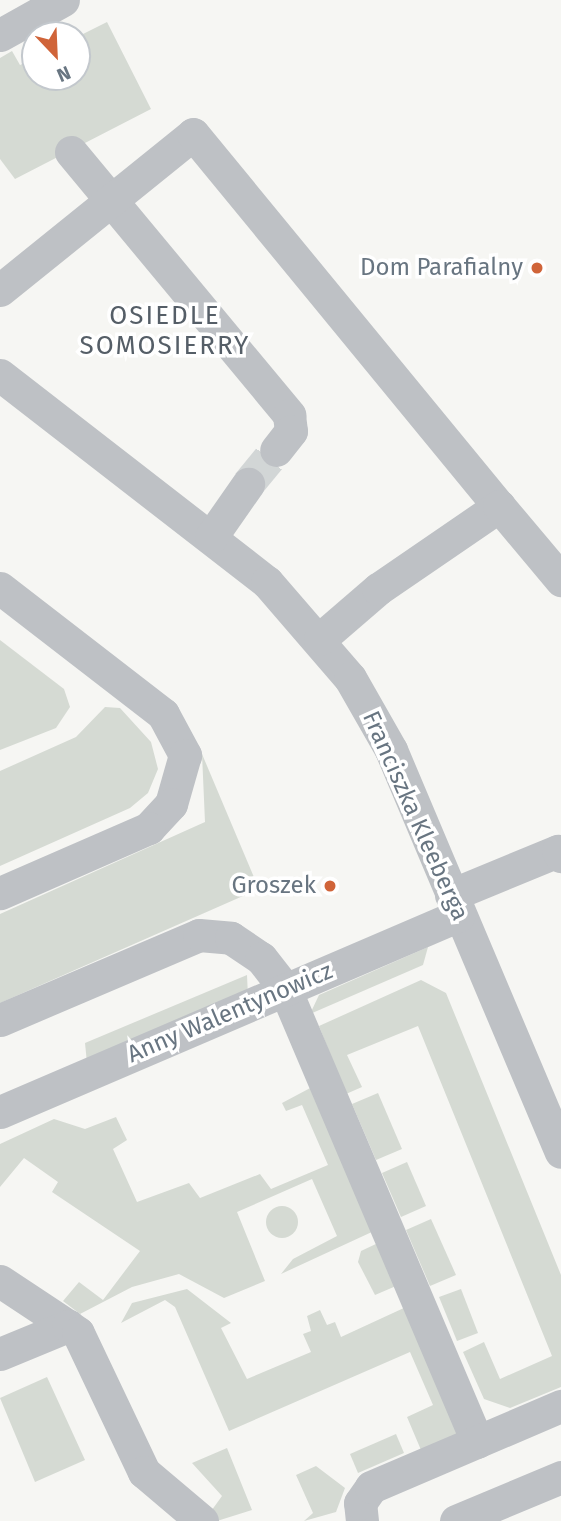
<!DOCTYPE html>
<html>
<head>
<meta charset="utf-8">
<style>
  body { margin:0 }
  #map { position:relative; width:561px; height:1521px; overflow:hidden; background:#f6f6f3; font-family:"Fira Sans",sans-serif }
  div>[style] { position:absolute }
  [style*='--x'] { left:calc(var(--x)*1px); top:calc(var(--y)*1px); width:calc(var(--w)*1px); rotate:calc(var(--a)*1deg) }
  .green>* { inset:0; background:#d5dad3 }
  .round { border-radius:50% }
  .minor-tunnel>* { height:33px; margin-top:-16.5px; transform-origin:0; background:repeating-linear-gradient(90deg,#d2d6d6 0 33px,transparent 0 50px) }
  .minor>* { height:33px; margin:-16.5px; padding:0 16.5px; transform-origin:16.5px; border-radius:16.5px; background:#bec1c5 }
  .dots>* { width:19px; height:19px; translate:-50% -50%; box-sizing:border-box; border:4px solid #fff; border-radius:50% }
  span { translate:-50% -50%; white-space:nowrap; text-align:center; line-height:1.15; -webkit-text-stroke:7px #fff; paint-order:stroke }
  .poi-label { font-size:24px; color:#687581 }
  .right { translate:-100% -50%; text-align:right }
  .street-label { font-size:24px; color:#687581 }
  .neighbourhood-label { font-size:26px; color:#555e67; letter-spacing:2px }
  .north { position:absolute; left:21px; top:21px; width:70px; height:70px; box-sizing:border-box; background:#fff; border:2px solid #c3c8cd; border-radius:50%; rotate:157deg; font-size:19px; font-weight:700; line-height:28px; text-align:center; color:#687581 }
  .north::after { content:''; display:block; margin:auto; width:24px; height:32px; background:#d06439; clip-path:polygon(50% 0,100% 100%,50% 72%,0 100%) }
</style>
</head>
<body>
<div id="map">
  <div class="green">
    <i style="clip-path:polygon(107px 22px,151px 109px,15px 179px,0 159px,0 58px,12px 51px,20px 65px,35px 58px,35px 77px,77px 77px,77px 37px)"></i>
    <i style="clip-path:polygon(0 640px,64px 689px,70px 707px,56px 728px,0 750px)"></i>
    <i style="clip-path:polygon(105px 707px,120px 708px,151px 742px,158px 769px,148px 793px,130px 808px,0 866px,0 771px,76px 737px)"></i>
    <i style="clip-path:polygon(202px 754px,259px 889px,0 1003px,0 914px,205px 822px)"></i>
    <i style="clip-path:polygon(428px 947px,423px 965px,310px 1014px,319px 995px)"></i>
    <i style="clip-path:polygon(247px 975px,248px 997px,87px 1063px,85px 1043px)"></i>
    <i style="clip-path:polygon(421px 980px,446px 993px,561px 1275px,561px 1387px,510px 1408px,484px 1399px,463px 1352px,484px 1342px,500px 1379px,552px 1356px,418px 1026px,347px 1055px,362px 1087px,346px 1094px,319px 1026px)"></i>
    <i style="clip-path:polygon(314px 1086px,374px 1231px,281px 1274px,293px 1259px,337px 1236px,312px 1179px,237px 1212px,265px 1281px,224px 1298px,179px 1274px,132px 1287px,80px 1314px,63px 1301px,79px 1282px,103px 1300px,140px 1251px,52px 1192px,58px 1182px,24px 1158px,0 1187px,0 1144px,54px 1119px,85px 1129px,116px 1117px,127px 1140px,113px 1149px,137px 1202px,189px 1183px,200px 1198px,260px 1174px,271px 1189px,328px 1165px,302px 1105px,286px 1111px,282px 1103px)"></i>
    <i style="clip-path:polygon(378px 1093px,402px 1149px,376px 1160px,352px 1104px)"></i>
    <i style="clip-path:polygon(407px 1162px,426px 1206px,401px 1217px,382px 1173px)"></i>
    <i class="round" style="left:266px;top:1206px;width:32px;height:32px"></i>
    <i style="clip-path:polygon(431px 1219px,456px 1275px,430px 1286px,406px 1230px)"></i>
    <i style="clip-path:polygon(378px 1243px,396px 1286px,375px 1295px,358px 1262px,361px 1251px)"></i>
    <i style="clip-path:polygon(187px 1289px,231px 1323px,221px 1328px,247px 1379px,311px 1352px,303px 1334px,311px 1331px,307px 1316px,320px 1310px,327px 1325px,335px 1322px,341px 1337px,406px 1307px,460px 1434px,421px 1450px,407px 1417px,433px 1405px,410px 1352px,229px 1431px,175px 1307px,165px 1300px,121px 1323px,132px 1303px)"></i>
    <i style="clip-path:polygon(461px 1289px,478px 1333px,457px 1341px,439px 1297px)"></i>
    <i style="clip-path:polygon(47px 1377px,85px 1460px,35px 1482px,0 1398px)"></i>
    <i style="clip-path:polygon(396px 1434px,404px 1453px,358px 1473px,350px 1454px)"></i>
    <i style="clip-path:polygon(227px 1448px,252px 1510px,217px 1521px,209px 1514px,222px 1496px,192px 1463px)"></i>
    <i style="clip-path:polygon(316px 1466px,345px 1488px,336px 1512px,304px 1521px,313px 1513px,296px 1475px)"></i>
  </div>
  <div class="minor-tunnel">
    <i style="--x:248;--y:484;--w:44;--a:-50.5"></i>
  </div>
  <div class="minor">
    <i style="--x:0;--y:35;--w:72;--a:-29.1"></i>
    <i style="--x:71;--y:152;--w:342;--a:50.3"></i>
    <i style="--x:289;--y:415;--w:16;--a:83"></i>
    <i style="--x:291;--y:431;--w:24;--a:128"></i>
    <i style="--x:0;--y:290;--w:248;--a:-38.9"></i>
    <i style="--x:193;--y:134;--w:482;--a:50.6"></i>
    <i style="--x:0;--y:375;--w:338;--a:37.8"></i>
    <i style="--x:267;--y:582;--w:127;--a:49.2"></i>
    <i style="--x:350;--y:678;--w:83;--a:60.3"></i>
    <i style="--x:391;--y:750;--w:436;--a:67.1"></i>
    <i style="--x:211;--y:537;--w:65;--a:-55.1"></i>
    <i style="--x:0;--y:588;--w:206;--a:37.7"></i>
    <i style="--x:163;--y:714;--w:47;--a:61.8"></i>
    <i style="--x:185;--y:755;--w:51;--a:105.9"></i>
    <i style="--x:171;--y:804;--w:33;--a:133"></i>
    <i style="--x:149;--y:828;--w:163;--a:156.4"></i>
    <i style="--x:320;--y:639;--w:77;--a:-40.8"></i>
    <i style="--x:378;--y:589;--w:147;--a:-34.4"></i>
    <i style="--x:499;--y:506;--w:97;--a:50"></i>
    <i style="--x:451;--y:895;--w:116;--a:-22.4"></i>
    <i style="--x:558;--y:851;--w:6;--a:59"></i>
    <i style="--x:0;--y:1020;--w:216;--a:-23.1"></i>
    <i style="--x:199;--y:935;--w:32;--a:5"></i>
    <i style="--x:231;--y:938;--w:36;--a:34"></i>
    <i style="--x:261;--y:958;--w:39;--a:52"></i>
    <i style="--x:285;--y:989;--w:492;--a:67"></i>
    <i style="--x:0;--y:1112;--w:499;--a:-23.2"></i>
    <i style="--x:0;--y:1281;--w:82;--a:33.5"></i>
    <i style="--x:0;--y:1354;--w:74;--a:-22.4"></i>
    <i style="--x:68;--y:1326;--w:12;--a:35"></i>
    <i style="--x:78;--y:1333;--w:154;--a:64.6"></i>
    <i style="--x:144;--y:1472;--w:76;--a:40.2"></i>
    <i style="--x:362;--y:1521;--w:18;--a:-96"></i>
    <i style="--x:360;--y:1503;--w:19;--a:-55"></i>
    <i style="--x:371;--y:1487;--w:207;--a:-23.1"></i>
    <i style="--x:456;--y:1521;--w:114;--a:-22.7"></i>
  </div>
  <div class="dots">
    <i style="left:537px;top:268px;background:#d06439"></i>
    <i style="left:330px;top:886px;background:#d06439"></i>
  </div>
  <div class="poi-label">
    <span class="right" style="left:523px;top:268px">Dom Parafialny</span>
    <span class="right" style="left:316px;top:886px">Groszek</span>
  </div>
  <div class="street-label">
    <span style="left:415px;top:816px;rotate:66deg">Franciszka Kleeberga</span>
    <span style="left:230px;top:1013px;rotate:-23deg">Anny Walentynowicz</span>
  </div>
  <div class="neighbourhood-label">
    <span style="left:165px;top:331px">OSIEDLE<br>SOMOSIERRY</span>
  </div>
  <div class="north">N</div>
</div>
</body>
</html>
